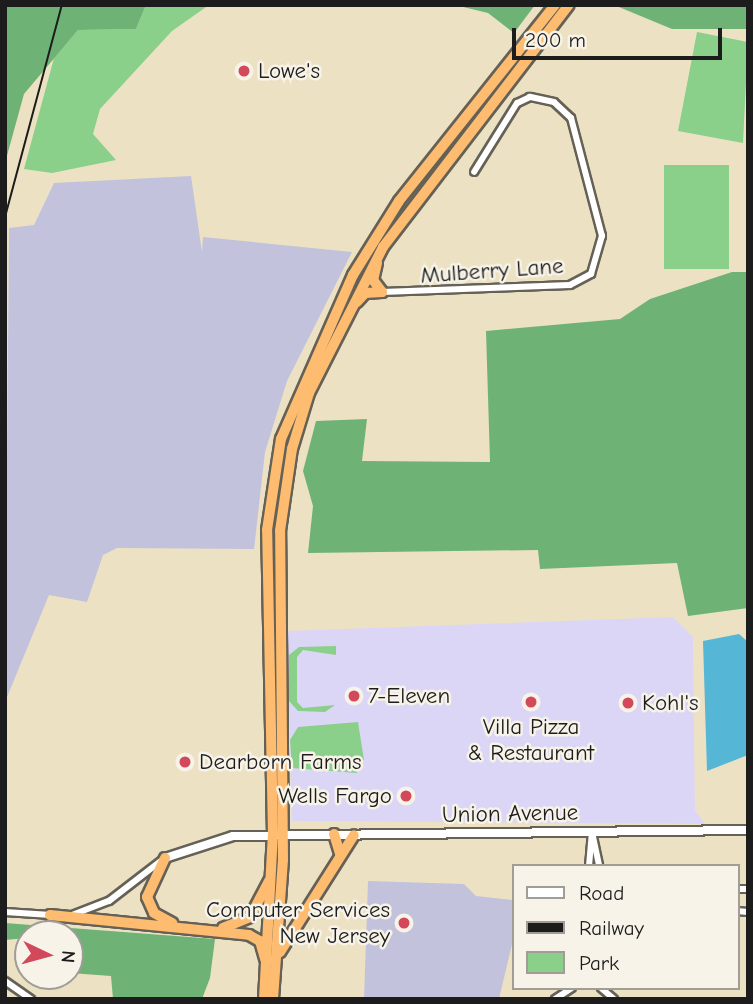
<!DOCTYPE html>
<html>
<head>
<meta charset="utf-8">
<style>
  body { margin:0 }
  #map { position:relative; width:753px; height:1004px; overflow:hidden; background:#ece2c3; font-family:"Comic Neue",sans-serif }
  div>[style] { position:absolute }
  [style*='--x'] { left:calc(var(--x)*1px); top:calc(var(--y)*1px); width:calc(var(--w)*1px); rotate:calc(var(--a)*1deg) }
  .built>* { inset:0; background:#dcd6f6 }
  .industrial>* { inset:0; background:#c2c2dc }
  .green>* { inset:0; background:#8acf8a }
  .forest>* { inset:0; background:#6fb276 }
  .water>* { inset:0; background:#56b6d5 }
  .roads { filter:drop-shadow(2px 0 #656156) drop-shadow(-2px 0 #656156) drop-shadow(0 2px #656156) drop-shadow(0 -2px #656156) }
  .minor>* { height:6px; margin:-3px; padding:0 3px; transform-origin:3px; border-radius:3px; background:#fff }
  .tertiary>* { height:8px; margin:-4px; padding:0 4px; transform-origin:4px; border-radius:4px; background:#fff }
  .trunk>* { height:10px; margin:-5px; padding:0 5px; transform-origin:5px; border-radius:5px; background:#febc70 }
  .rail>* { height:2px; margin:-1px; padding:0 1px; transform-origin:1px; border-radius:1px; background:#1c1c1c }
  .dots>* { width:19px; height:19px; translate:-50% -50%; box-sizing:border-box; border:4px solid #f7f3e8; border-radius:50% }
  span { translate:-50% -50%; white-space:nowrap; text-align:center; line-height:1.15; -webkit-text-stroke:5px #f7f3e8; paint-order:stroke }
  .poi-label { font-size:23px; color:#1c1c1c }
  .left { translate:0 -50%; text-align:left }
  .right { translate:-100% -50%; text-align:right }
  .street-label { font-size:23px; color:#1c1c1c }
  .frame { position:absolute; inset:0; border:7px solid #1c1c1c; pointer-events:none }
  .legend { position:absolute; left:512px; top:864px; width:228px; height:126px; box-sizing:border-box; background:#f7f3e8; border:2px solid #9f9d96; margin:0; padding:9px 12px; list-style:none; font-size:21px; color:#1c1c1c }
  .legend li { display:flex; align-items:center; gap:14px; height:35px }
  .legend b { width:35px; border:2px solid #9f9d96 }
  .north { position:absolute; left:14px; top:920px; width:70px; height:70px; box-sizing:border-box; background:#f7f3e8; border:2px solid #9f9d96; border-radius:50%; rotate:95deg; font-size:19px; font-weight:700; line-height:28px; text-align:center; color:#1c1c1c }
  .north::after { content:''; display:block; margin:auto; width:24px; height:32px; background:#d1495b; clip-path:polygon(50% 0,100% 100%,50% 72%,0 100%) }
  .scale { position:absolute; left:512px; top:28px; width:210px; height:32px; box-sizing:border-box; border:4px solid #1c1c1c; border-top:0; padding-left:9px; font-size:21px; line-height:24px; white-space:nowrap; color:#1c1c1c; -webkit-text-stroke:5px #f7f3e8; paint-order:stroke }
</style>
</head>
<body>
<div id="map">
  <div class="built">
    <i style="clip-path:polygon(673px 617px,693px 637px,695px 810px,705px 824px,292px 821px,287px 631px)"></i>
  </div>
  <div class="industrial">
    <i style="clip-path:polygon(191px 176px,202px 252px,203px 237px,352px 252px,287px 381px,265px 452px,254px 549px,117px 548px,103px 555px,87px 602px,49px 595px,5px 702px,9px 228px,34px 225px,54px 183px)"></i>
    <i style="clip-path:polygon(368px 881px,464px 884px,476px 896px,513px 900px,513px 940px,499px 999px,364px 999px)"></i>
  </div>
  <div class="green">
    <i style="clip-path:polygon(146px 5px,209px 5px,172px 31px,100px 109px,93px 134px,116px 160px,52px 173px,24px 169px,54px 58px,78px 30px,136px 29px)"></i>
    <i style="clip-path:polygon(697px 32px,748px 42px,743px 143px,678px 131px)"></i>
    <i style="clip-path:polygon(664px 165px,729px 165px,729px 269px,664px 269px)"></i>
    <i style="clip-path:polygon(336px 646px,336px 655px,303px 650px,297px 657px,297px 702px,303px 708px,335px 705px,325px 712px,298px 711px,289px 701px,289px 655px,299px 647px)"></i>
    <i style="clip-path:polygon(358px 722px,364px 760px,357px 762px,357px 773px,292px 768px,290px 740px,298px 727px)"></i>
  </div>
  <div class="forest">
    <i style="clip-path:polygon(5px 5px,146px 5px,136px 29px,78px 30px,24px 94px,5px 163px)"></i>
    <i style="clip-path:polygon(455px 5px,535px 5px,514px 33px,488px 13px)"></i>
    <i style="clip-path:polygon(614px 5px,748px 5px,748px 29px,672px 29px)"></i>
    <i style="clip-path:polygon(732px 272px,748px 272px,748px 608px,688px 616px,677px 563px,540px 569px,538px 550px,308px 553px,313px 506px,303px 471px,316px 421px,367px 419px,362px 461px,490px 462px,486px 331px,620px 319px,650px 299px)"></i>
    <i style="clip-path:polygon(5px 923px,215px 939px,210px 978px,202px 999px,113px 999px,111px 976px,70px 973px,70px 934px,5px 940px)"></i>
  </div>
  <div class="water">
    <i style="clip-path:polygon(739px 634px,748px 642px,748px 755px,707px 771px,703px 641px)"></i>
  </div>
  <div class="roads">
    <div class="minor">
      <i style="--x:382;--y:292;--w:188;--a:-2.1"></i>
      <i style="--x:570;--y:285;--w:24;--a:-28"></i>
      <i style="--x:591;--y:274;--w:40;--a:-74"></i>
      <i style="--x:602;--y:236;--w:122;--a:-104.7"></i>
      <i style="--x:571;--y:118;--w:23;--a:-137"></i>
      <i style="--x:554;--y:102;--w:25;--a:-168"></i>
      <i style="--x:530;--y:97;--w:14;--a:155"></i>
      <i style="--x:517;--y:103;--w:81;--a:121.9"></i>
      <i style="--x:592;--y:832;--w:35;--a:78"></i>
      <i style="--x:589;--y:866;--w:34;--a:-85"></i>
      <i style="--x:737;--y:889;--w:11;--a:0"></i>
      <i style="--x:737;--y:911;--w:11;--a:5"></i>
      <i style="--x:5;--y:912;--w:46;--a:3.7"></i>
      <i style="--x:72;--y:915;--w:40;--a:-21"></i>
      <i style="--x:109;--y:901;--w:66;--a:-37.6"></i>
      <i style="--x:5;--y:981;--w:32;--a:35"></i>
      <i style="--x:601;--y:988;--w:17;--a:40"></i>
      <i style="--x:555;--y:999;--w:20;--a:-33"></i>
    </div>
    <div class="tertiary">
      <i style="--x:165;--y:858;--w:71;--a:-17.9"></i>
      <i style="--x:233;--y:836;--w:515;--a:-0.67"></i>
    </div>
    <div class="trunk">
      <i style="--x:377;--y:263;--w:17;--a:103"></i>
      <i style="--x:373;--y:280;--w:15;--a:53"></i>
      <i style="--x:357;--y:302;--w:12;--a:-48"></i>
      <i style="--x:365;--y:293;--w:17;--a:-3"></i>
      <i style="--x:334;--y:834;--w:21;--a:73"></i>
      <i style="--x:165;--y:858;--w:43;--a:114.8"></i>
      <i style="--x:147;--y:897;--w:17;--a:66"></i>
      <i style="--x:154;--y:913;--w:21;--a:29"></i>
      <i style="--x:50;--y:915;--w:200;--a:5.7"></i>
      <i style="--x:249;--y:935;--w:13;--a:29"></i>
      <i style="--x:260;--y:941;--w:19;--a:74"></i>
      <i style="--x:223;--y:928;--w:29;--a:-22"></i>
      <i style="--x:250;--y:917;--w:41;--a:-62.2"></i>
      <i style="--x:280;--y:952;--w:138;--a:-57.7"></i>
      <i style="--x:264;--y:999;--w:164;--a:-86.9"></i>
      <i style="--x:273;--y:835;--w:305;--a:-91.1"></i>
      <i style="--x:267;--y:530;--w:92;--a:-81.3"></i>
      <i style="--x:281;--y:439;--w:179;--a:-66.3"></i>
      <i style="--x:353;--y:275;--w:87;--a:-58.1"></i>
      <i style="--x:399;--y:201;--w:251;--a:-51.5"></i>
      <i style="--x:273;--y:999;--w:139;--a:-85.9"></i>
      <i style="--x:283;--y:860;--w:329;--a:-90.5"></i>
      <i style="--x:280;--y:531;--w:83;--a:-81.7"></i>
      <i style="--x:292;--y:449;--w:59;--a:-73.1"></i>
      <i style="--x:309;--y:393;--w:164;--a:-63.1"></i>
      <i style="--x:383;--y:247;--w:305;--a:-52.5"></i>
    </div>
  </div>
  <div class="rail">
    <i style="--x:5;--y:217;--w:220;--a:-75"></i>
  </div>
  <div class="dots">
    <i style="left:244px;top:71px;background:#d1495b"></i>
    <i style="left:354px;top:696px;background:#d1495b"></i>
    <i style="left:531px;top:702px;background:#d1495b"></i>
    <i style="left:628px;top:703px;background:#d1495b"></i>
    <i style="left:185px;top:762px;background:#d1495b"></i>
    <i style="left:406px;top:796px;background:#d1495b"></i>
    <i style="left:404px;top:923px;background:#d1495b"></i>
  </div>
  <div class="poi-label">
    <span class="left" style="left:258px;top:71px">Lowe's</span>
    <span class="left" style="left:368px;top:696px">7-Eleven</span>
    <span class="left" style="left:642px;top:703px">Kohl's</span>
    <span style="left:531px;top:740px">Villa Pizza<br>&amp; Restaurant</span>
    <span class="left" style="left:199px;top:762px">Dearborn Farms</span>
    <span class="right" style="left:392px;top:796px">Wells Fargo</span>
    <span class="right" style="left:390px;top:923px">Computer Services<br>New Jersey</span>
  </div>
  <div class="street-label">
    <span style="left:492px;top:271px;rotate:-4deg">Mulberry Lane</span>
    <span style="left:510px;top:814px;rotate:-1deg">Union Avenue</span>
  </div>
  <div class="frame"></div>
  <ul class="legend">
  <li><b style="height:9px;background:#fff"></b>Road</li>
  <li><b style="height:9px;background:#1c1c1c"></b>Railway</li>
  <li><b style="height:19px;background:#8acf8a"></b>Park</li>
  </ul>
  <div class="north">N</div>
  <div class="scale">200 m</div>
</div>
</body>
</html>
